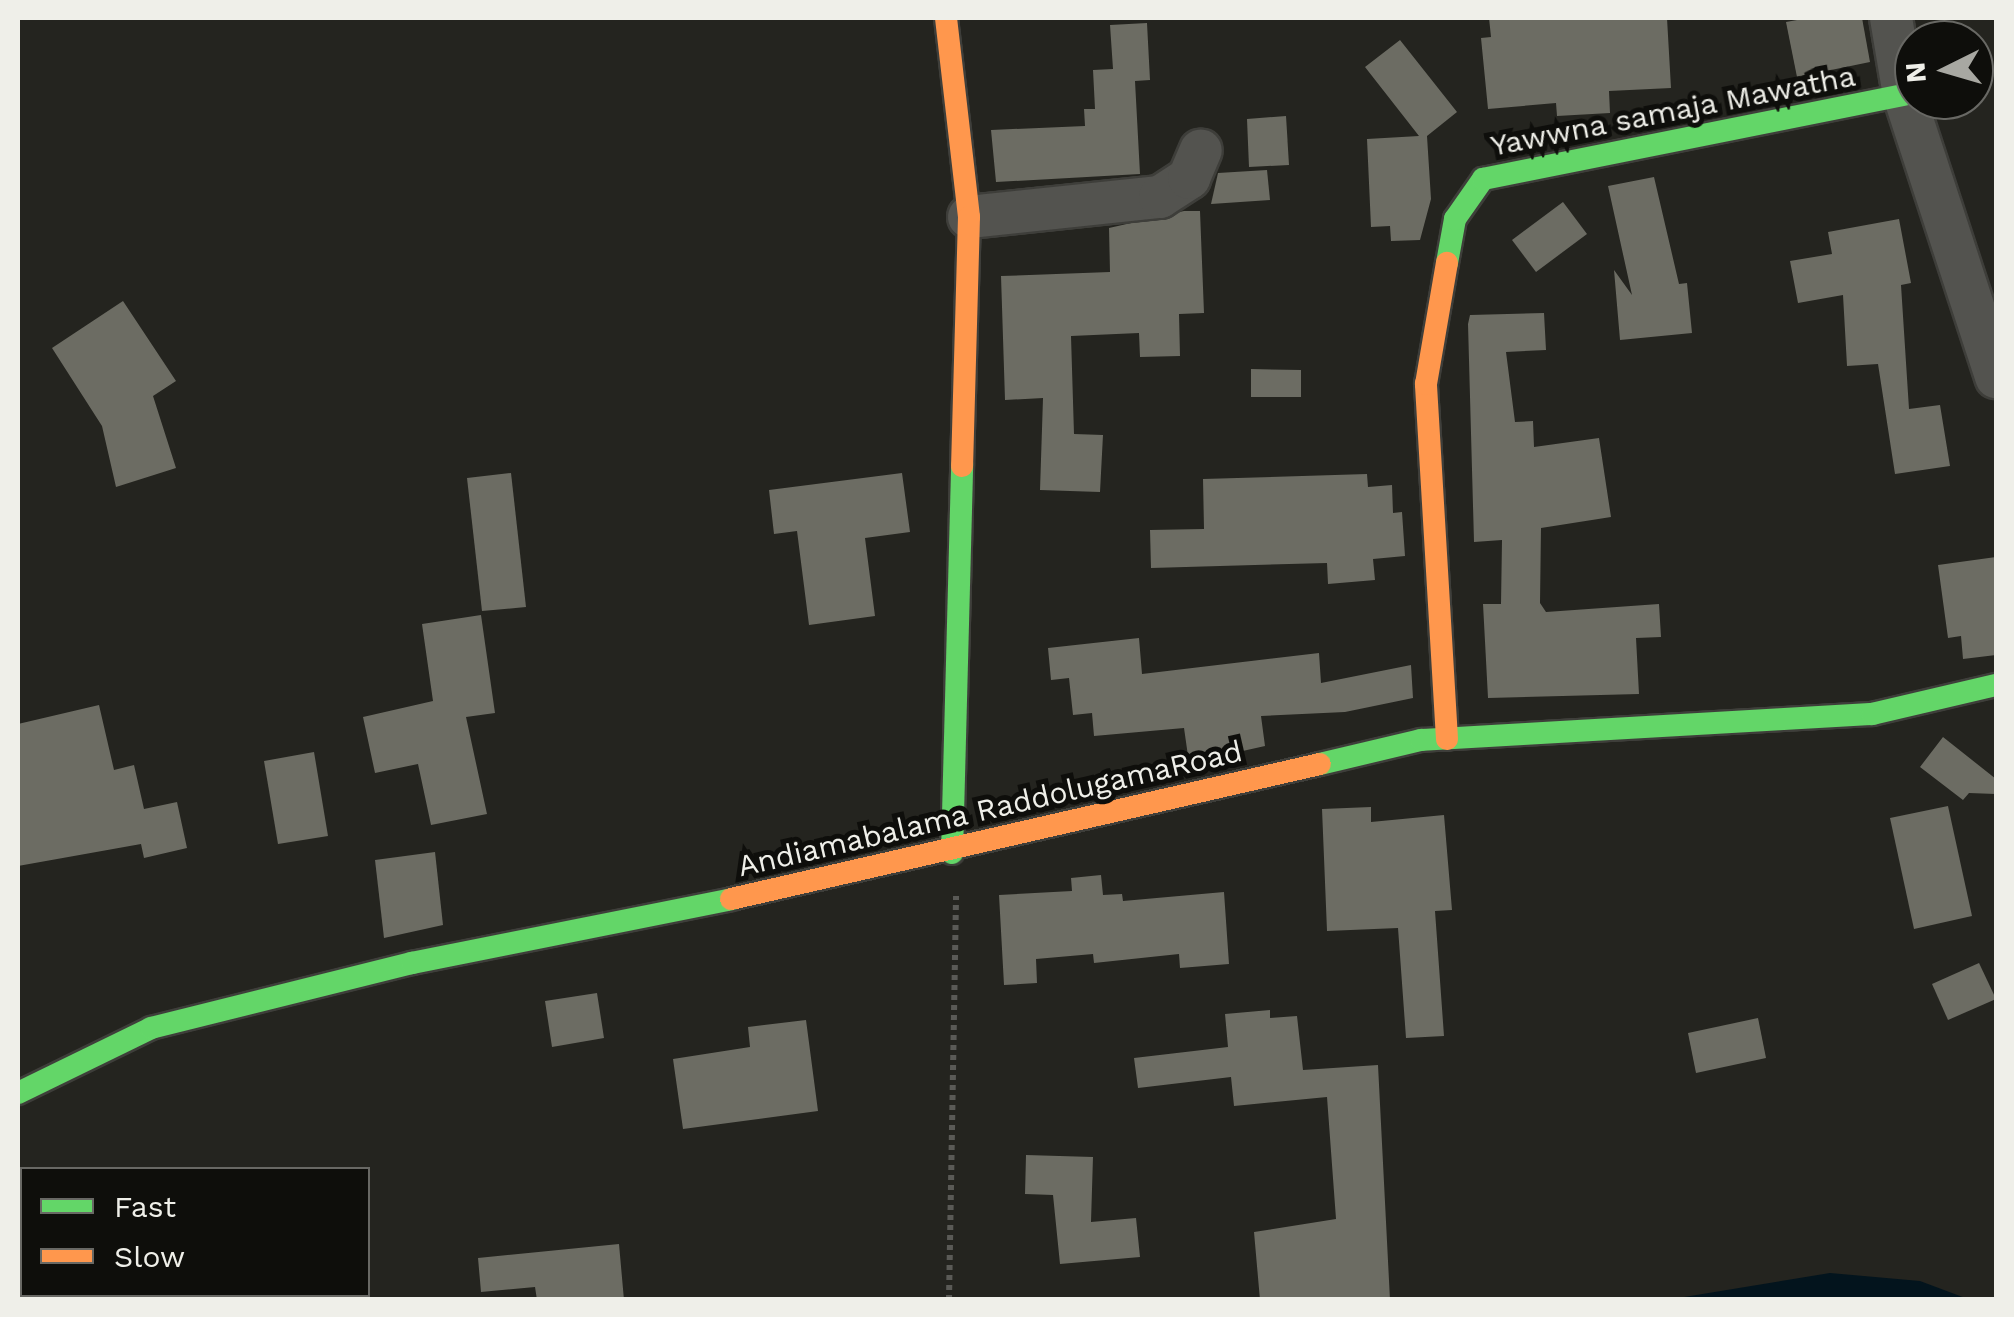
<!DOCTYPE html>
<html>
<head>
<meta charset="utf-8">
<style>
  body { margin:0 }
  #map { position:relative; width:2014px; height:1317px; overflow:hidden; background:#24241f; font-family:"Work Sans",sans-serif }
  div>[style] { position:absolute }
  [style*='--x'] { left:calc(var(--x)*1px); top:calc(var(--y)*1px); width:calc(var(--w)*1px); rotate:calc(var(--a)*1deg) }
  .water>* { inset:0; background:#03141d }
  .building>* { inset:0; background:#6c6c63 }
  .path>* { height:6px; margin-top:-3px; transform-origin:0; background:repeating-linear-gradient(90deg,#5a5a56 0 5px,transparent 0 10px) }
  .roads { filter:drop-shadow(2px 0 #3e3e3a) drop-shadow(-2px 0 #3e3e3a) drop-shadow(0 2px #3e3e3a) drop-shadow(0 -2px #3e3e3a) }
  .street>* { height:42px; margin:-21px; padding:0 21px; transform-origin:21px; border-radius:21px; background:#53534f }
  .fast>* { height:22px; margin:-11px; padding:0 11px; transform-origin:11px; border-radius:11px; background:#63d668 }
  .slow>* { height:22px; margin:-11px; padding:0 11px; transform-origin:11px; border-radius:11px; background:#ff974d }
  span { translate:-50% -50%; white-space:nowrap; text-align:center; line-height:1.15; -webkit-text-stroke:10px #0e0e0b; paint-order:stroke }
  .street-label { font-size:30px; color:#efefe9 }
  .frame { position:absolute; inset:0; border:20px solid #efefe9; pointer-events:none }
  .legend { position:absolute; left:20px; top:1167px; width:350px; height:130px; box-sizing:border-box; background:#0e0e0b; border:2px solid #686864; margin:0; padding:12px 18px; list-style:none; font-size:30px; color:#efefe9 }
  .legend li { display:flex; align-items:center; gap:20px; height:50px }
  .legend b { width:50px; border:2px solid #686864 }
  .north { position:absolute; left:1894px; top:20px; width:100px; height:100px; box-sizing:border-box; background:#0e0e0b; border:2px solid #686864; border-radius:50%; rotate:265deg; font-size:28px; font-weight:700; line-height:40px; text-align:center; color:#efefe9 }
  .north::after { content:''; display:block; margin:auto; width:35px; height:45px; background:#a8a8a2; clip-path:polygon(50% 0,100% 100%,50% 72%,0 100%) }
</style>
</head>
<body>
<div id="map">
  <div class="water">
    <i style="clip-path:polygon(1830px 1273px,1920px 1281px,1968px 1299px,1672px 1299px)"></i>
  </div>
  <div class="building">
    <i style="clip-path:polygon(1489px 18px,1667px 18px,1671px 88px,1609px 91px,1610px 113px,1557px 116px,1556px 103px,1488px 109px,1481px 38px,1491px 37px)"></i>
    <i style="clip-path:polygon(1808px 18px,1862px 18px,1870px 62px,1797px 77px,1786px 22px)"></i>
    <i style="clip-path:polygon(1147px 23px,1150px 80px,1135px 81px,1140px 174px,996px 182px,991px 130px,1085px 126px,1084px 109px,1095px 109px,1093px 70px,1113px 69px,1110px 25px)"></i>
    <i style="clip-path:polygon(1400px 40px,1457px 112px,1427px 136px,1431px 199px,1420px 240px,1391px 241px,1390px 226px,1371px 227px,1367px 139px,1419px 136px,1365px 67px)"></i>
    <i style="clip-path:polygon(1286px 116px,1289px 165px,1249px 167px,1247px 119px)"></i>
    <i style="clip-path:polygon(1267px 170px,1270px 200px,1211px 204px,1218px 173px)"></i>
    <i style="clip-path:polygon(1654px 177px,1679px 284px,1687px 283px,1692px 333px,1620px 340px,1614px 270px,1632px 295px,1608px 186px)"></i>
    <i style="clip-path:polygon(1563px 202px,1587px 234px,1536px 272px,1512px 240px)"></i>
    <i style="clip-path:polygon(1184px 211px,1200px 211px,1204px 313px,1179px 314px,1180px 356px,1140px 357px,1139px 333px,1071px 336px,1074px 434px,1103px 435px,1100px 492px,1040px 490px,1043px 398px,1005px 400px,1001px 276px,1110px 272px,1109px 228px)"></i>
    <i style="clip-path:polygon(1899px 219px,1911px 283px,1901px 285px,1909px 409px,1940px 405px,1950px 466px,1895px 474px,1878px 364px,1847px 366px,1843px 295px,1798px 303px,1790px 261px,1832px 254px,1828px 232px)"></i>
    <i style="clip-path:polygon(123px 301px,176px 381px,153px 396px,176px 468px,116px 487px,102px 426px,52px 348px)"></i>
    <i style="clip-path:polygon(1544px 313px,1546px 350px,1506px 352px,1515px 422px,1533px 421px,1534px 447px,1599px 438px,1611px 517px,1541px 528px,1540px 603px,1546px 612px,1659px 604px,1661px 637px,1636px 638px,1639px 694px,1488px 698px,1483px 604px,1501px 604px,1502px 540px,1474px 542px,1468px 324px,1470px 315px)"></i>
    <i style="clip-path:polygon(1251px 369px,1301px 370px,1301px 397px,1251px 397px)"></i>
    <i style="clip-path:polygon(511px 473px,526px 607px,482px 611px,467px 478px)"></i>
    <i style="clip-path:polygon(902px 473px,910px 532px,865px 538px,875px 616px,809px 625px,797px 531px,774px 534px,769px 490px)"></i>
    <i style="clip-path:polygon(1367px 474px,1368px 487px,1392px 485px,1393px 513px,1402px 512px,1405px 556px,1373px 559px,1375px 580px,1328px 584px,1327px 563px,1151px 568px,1150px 530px,1204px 529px,1203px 479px)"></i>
    <i style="clip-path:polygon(1996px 557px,1996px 655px,1963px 659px,1961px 636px,1948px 638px,1938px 565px)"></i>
    <i style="clip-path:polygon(481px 615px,495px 713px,466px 717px,487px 814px,431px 825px,418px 764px,375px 773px,363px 717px,433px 701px,422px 624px)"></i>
    <i style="clip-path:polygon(1139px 638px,1142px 674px,1319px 653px,1321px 683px,1411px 665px,1413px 698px,1345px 712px,1261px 716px,1265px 746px,1189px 763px,1184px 728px,1094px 736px,1092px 713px,1073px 715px,1069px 678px,1051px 680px,1048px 648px)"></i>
    <i style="clip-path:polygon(99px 705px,114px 770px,134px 765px,144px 809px,177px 802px,187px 848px,144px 858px,141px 844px,18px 866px,18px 724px)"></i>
    <i style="clip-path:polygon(1943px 737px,1996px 779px,1996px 794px,1969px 793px,1963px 800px,1920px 767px)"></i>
    <i style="clip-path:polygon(314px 752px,328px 836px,278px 844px,264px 761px)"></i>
    <i style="clip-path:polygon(1948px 806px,1972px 916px,1914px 929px,1890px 818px)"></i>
    <i style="clip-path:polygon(1371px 807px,1371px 822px,1444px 815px,1452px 910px,1435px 911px,1444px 1036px,1406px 1038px,1398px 928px,1327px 931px,1322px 809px)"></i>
    <i style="clip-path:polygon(435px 852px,443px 925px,384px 938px,375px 860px)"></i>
    <i style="clip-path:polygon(1101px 875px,1103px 895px,1122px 894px,1123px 901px,1224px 892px,1229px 964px,1180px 968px,1179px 954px,1094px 963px,1093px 954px,1036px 959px,1037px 983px,1004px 985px,999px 895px,1072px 891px,1071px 878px)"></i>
    <i style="clip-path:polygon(1979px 963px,1996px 999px,1948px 1020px,1932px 984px)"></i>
    <i style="clip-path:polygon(597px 993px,604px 1038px,552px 1047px,545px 1001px)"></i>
    <i style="clip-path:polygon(1270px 1010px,1270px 1018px,1297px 1016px,1303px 1070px,1378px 1065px,1390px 1300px,1260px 1300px,1254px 1232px,1336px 1219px,1327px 1097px,1234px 1106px,1231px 1077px,1138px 1088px,1134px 1058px,1228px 1047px,1225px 1014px)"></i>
    <i style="clip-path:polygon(1758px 1018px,1766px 1058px,1696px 1073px,1688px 1033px)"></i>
    <i style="clip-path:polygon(806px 1020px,818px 1111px,683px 1129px,673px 1059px,750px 1047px,748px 1027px)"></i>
    <i style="clip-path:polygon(1026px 1155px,1093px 1157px,1091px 1222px,1136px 1218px,1140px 1257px,1060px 1264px,1053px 1195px,1025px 1194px)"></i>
    <i style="clip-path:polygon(619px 1244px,624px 1300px,537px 1300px,535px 1287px,481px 1292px,478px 1258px)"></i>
  </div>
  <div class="path">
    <i style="--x:949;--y:1300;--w:404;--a:-89"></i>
  </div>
  <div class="roads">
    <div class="street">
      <i style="--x:1891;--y:18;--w:78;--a:80.4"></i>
      <i style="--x:1904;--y:95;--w:297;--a:71.9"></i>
      <i style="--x:969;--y:217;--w:192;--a:-6"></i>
      <i style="--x:1160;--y:197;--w:35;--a:-33"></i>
      <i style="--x:1189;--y:178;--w:30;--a:-67"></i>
    </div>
    <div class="fast">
      <i style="--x:1447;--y:263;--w:45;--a:-79.7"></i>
      <i style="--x:1455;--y:219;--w:49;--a:-55"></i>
      <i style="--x:1483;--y:179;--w:429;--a:-11.3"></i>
      <i style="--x:1320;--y:764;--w:104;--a:-13.4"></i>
      <i style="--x:1421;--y:740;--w:452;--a:-3.3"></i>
      <i style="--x:1872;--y:714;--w:127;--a:-13.2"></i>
      <i style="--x:952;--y:853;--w:387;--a:-88.5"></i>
      <i style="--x:18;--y:1093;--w:148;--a:-26"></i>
      <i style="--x:151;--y:1028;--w:269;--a:-14"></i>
      <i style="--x:412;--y:963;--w:325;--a:-11.3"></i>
    </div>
    <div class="slow">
      <i style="--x:946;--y:18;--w:200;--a:83.4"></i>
      <i style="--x:969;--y:217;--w:249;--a:91.6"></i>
      <i style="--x:1447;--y:739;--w:356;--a:-93.4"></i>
      <i style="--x:1426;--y:384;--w:123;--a:-80.2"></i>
      <i style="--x:731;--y:899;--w:604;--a:-12.91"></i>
    </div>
  </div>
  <div class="street-label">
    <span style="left:1673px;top:111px;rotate:-11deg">Yawwna samaja Mawatha</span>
    <span style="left:990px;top:809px;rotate:-13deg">Andiamabalama RaddolugamaRoad</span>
  </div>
  <div class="frame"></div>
  <ul class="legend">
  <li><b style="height:12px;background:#63d668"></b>Fast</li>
  <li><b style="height:12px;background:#ff974d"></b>Slow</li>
  </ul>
  <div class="north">N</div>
</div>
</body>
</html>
